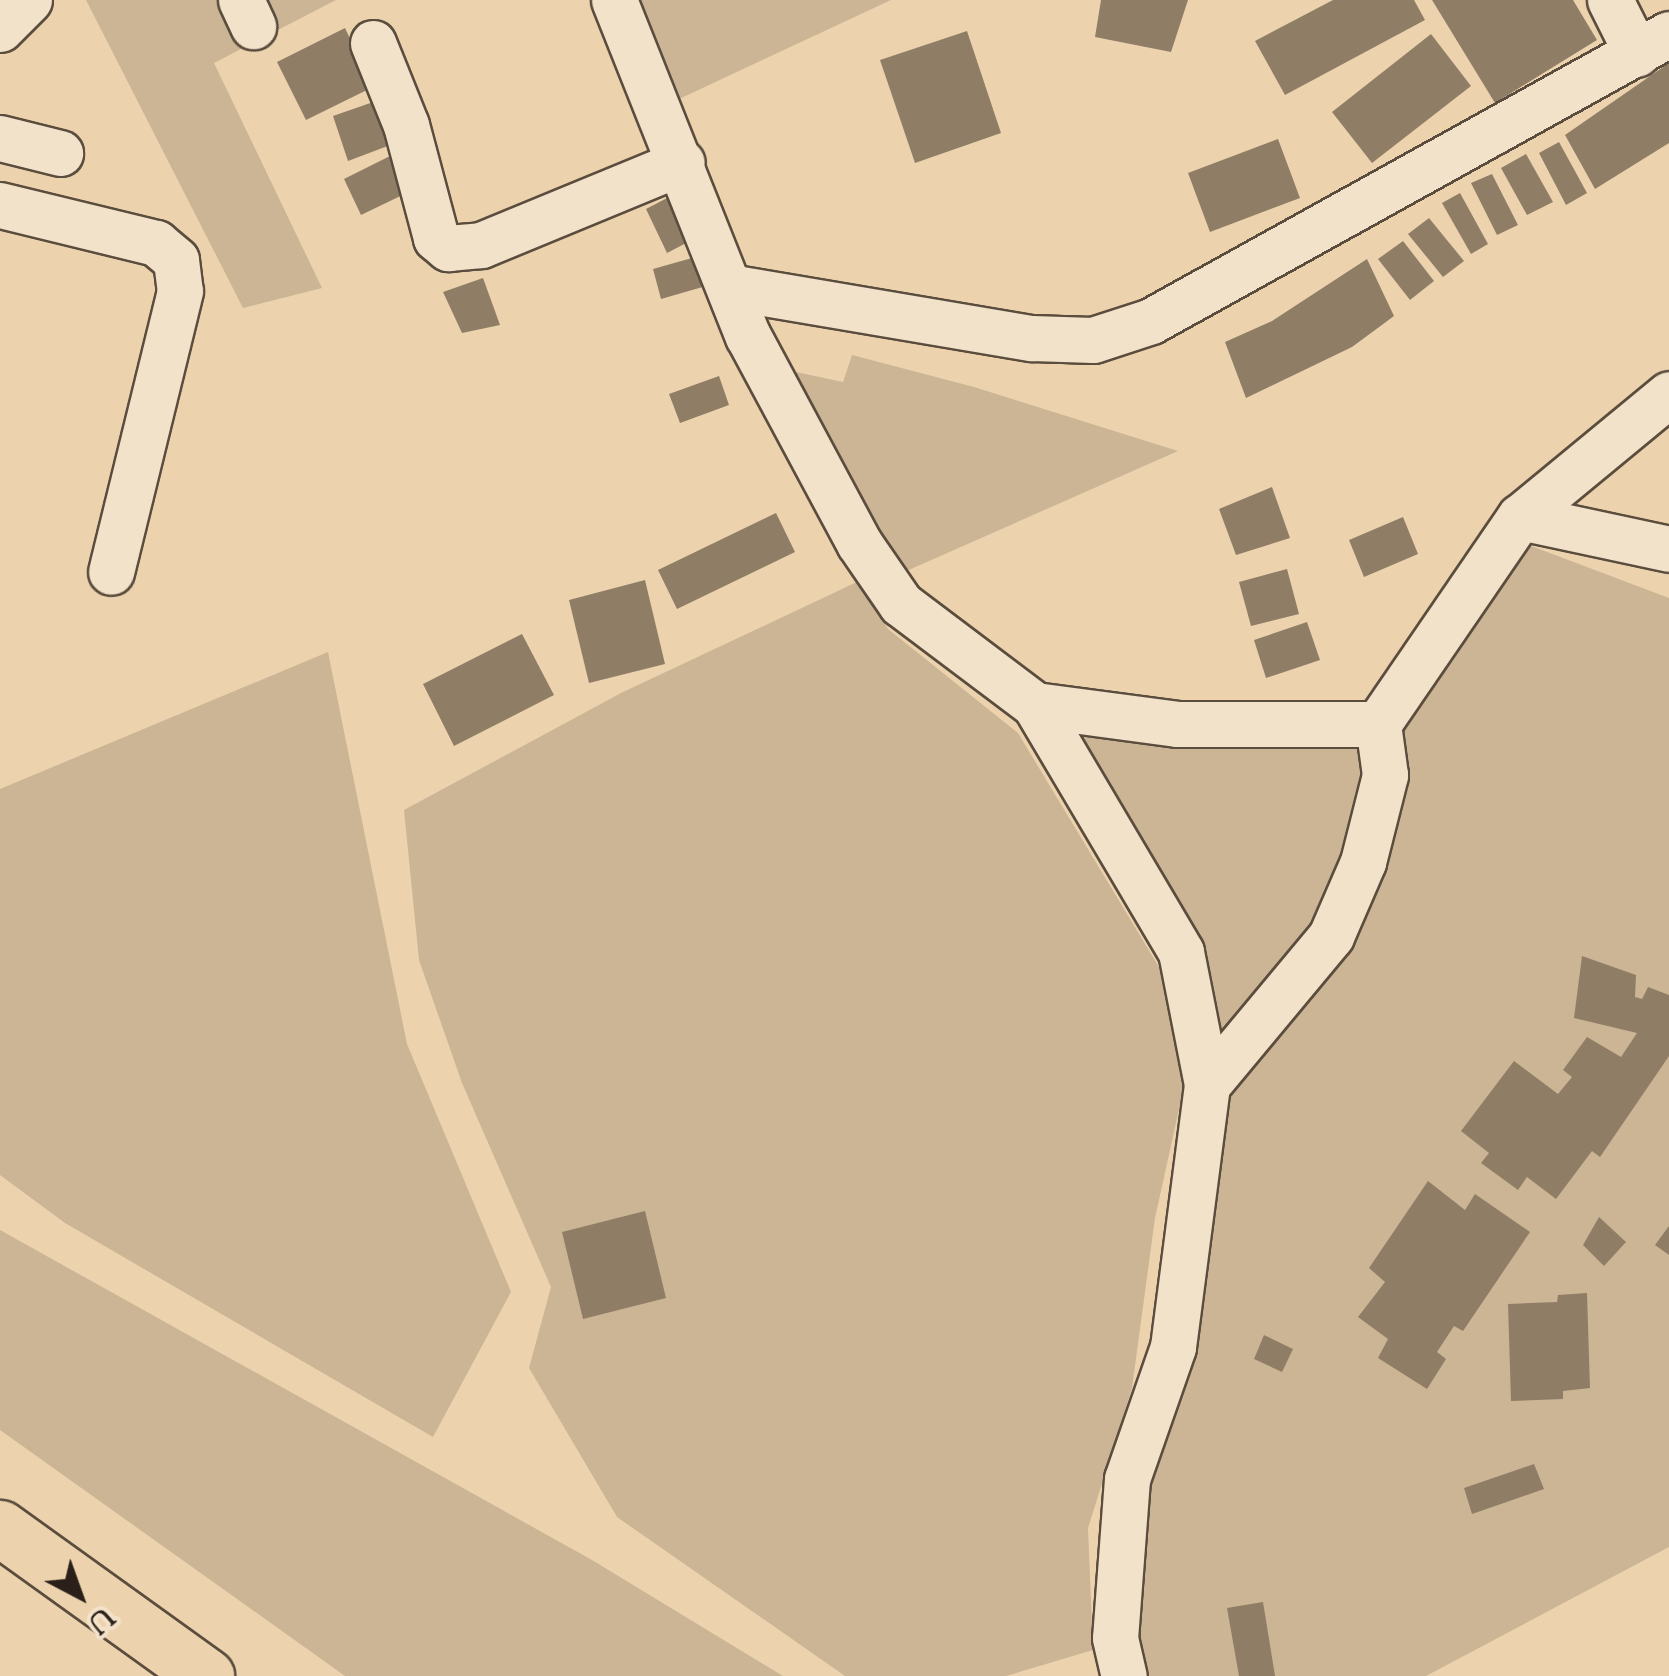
<!DOCTYPE html>
<html>
<head>
<meta charset="utf-8">
<style>
  body { margin:0 }
  #map { position:relative; width:1669px; height:1676px; overflow:hidden; background:#ecd3ae; font-family:"Sorts Mill Goudy",serif }
  div>[style] { position:absolute }
  [style*='--x'] { left:calc(var(--x)*1px); top:calc(var(--y)*1px); width:calc(var(--w)*1px); rotate:calc(var(--a)*1deg) }
  .green>* { inset:0; background:#cbb595 }
  .building>* { inset:0; background:#8f7d66 }
  .roads { filter:drop-shadow(2px 0 #5b4d3e) drop-shadow(-2px 0 #5b4d3e) drop-shadow(0 2px #5b4d3e) drop-shadow(0 -2px #5b4d3e) }
  .minor>* { height:45px; margin:-22.5px; padding:0 22.5px; transform-origin:22.5px; border-radius:22.5px; background:#f3e2ca }
  .highway>* { height:55px; margin:-27.5px; padding:0 27.5px; transform-origin:27.5px; border-radius:27.5px; background:#ecd3ae }
  span { translate:-50% -50%; white-space:nowrap; text-align:center; line-height:1.15; -webkit-text-stroke:9px #f3e2ca; paint-order:stroke }
  .north { position:absolute; left:30px; top:1546px; width:100px; height:100px; -webkit-text-stroke:8px #f3e2ca; paint-order:stroke; rotate:139deg; font-size:28px; font-weight:700; line-height:40px; text-align:center; color:#2b2019 }
  .north::after { content:''; display:block; margin:auto; width:35px; height:45px; background:#2b2019; clip-path:polygon(50% 0,100% 100%,50% 72%,0 100%) }
</style>
</head>
<body>
<div id="map">
  <div class="green">
    <i style="clip-path:polygon(86px 0,336px 0,214px 63px,322px 288px,243px 308px)"></i>
    <i style="clip-path:polygon(638px 0,891px 0,677px 100px)"></i>
    <i style="clip-path:polygon(852px 355px,974px 387px,1178px 451px,902px 573px,782px 369px,843px 382px)"></i>
    <i style="clip-path:polygon(1520px 517px,1546px 524px,1526px 544px,1669px 598px,1669px 1547px,1426px 1676px,1124px 1676px,1115px 1638px,1193px 1214px,1181px 952px,1035px 705px,1378px 724px)"></i>
    <i style="clip-path:polygon(859px 581px,888px 629px,1018px 733px,1168px 982px,1183px 1091px,1155px 1218px,1132px 1388px,1088px 1528px,1093px 1650px,1006px 1676px,845px 1676px,617px 1517px,529px 1368px,551px 1287px,462px 1083px,419px 960px,404px 810px,621px 693px)"></i>
    <i style="clip-path:polygon(328px 652px,407px 1044px,511px 1292px,433px 1437px,65px 1223px,0 1175px,0 789px)"></i>
    <i style="clip-path:polygon(0 1230px,592px 1560px,783px 1676px,345px 1676px,0 1430px)"></i>
  </div>
  <div class="building">
    <i style="clip-path:polygon(1101px 0,1188px 0,1171px 52px,1095px 37px)"></i>
    <i style="clip-path:polygon(1333px 0,1414px 0,1425px 20px,1285px 95px,1255px 41px)"></i>
    <i style="clip-path:polygon(1432px 0,1573px 0,1597px 40px,1495px 103px)"></i>
    <i style="clip-path:polygon(345px 28px,373px 87px,306px 120px,277px 62px)"></i>
    <i style="clip-path:polygon(967px 31px,1001px 133px,915px 163px,880px 60px)"></i>
    <i style="clip-path:polygon(1431px 34px,1471px 86px,1372px 163px,1332px 112px)"></i>
    <i style="clip-path:polygon(1669px 63px,1669px 143px,1595px 189px,1565px 135px)"></i>
    <i style="clip-path:polygon(379px 100px,393px 144px,348px 161px,333px 116px)"></i>
    <i style="clip-path:polygon(1278px 139px,1300px 198px,1210px 232px,1188px 173px)"></i>
    <i style="clip-path:polygon(1559px 142px,1587px 193px,1566px 205px,1539px 153px)"></i>
    <i style="clip-path:polygon(398px 152px,415px 189px,361px 215px,344px 179px)"></i>
    <i style="clip-path:polygon(1526px 154px,1553px 202px,1527px 215px,1501px 168px)"></i>
    <i style="clip-path:polygon(1492px 174px,1518px 225px,1497px 235px,1471px 183px)"></i>
    <i style="clip-path:polygon(1460px 193px,1488px 244px,1471px 254px,1442px 203px)"></i>
    <i style="clip-path:polygon(671px 196px,692px 240px,667px 253px,646px 209px)"></i>
    <i style="clip-path:polygon(1429px 218px,1464px 261px,1443px 277px,1408px 234px)"></i>
    <i style="clip-path:polygon(1403px 241px,1434px 281px,1410px 300px,1378px 259px)"></i>
    <i style="clip-path:polygon(699px 256px,706px 286px,661px 299px,653px 269px)"></i>
    <i style="clip-path:polygon(1367px 259px,1394px 316px,1352px 347px,1246px 398px,1225px 342px,1272px 321px)"></i>
    <i style="clip-path:polygon(483px 278px,500px 325px,462px 333px,443px 292px)"></i>
    <i style="clip-path:polygon(719px 376px,729px 405px,680px 423px,669px 394px)"></i>
    <i style="clip-path:polygon(1272px 487px,1290px 538px,1236px 555px,1219px 509px)"></i>
    <i style="clip-path:polygon(776px 513px,795px 552px,677px 609px,658px 570px)"></i>
    <i style="clip-path:polygon(1403px 517px,1418px 554px,1364px 577px,1349px 540px)"></i>
    <i style="clip-path:polygon(1287px 569px,1299px 614px,1251px 626px,1239px 582px)"></i>
    <i style="clip-path:polygon(645px 580px,665px 664px,589px 683px,569px 600px)"></i>
    <i style="clip-path:polygon(1307px 622px,1320px 660px,1266px 678px,1254px 640px)"></i>
    <i style="clip-path:polygon(522px 634px,554px 695px,454px 746px,423px 684px)"></i>
    <i style="clip-path:polygon(1582px 956px,1636px 975px,1635px 997px,1642px 999px,1648px 987px,1669px 995px,1669px 1056px,1600px 1157px,1592px 1151px,1556px 1199px,1527px 1177px,1518px 1190px,1481px 1163px,1489px 1153px,1461px 1131px,1514px 1061px,1558px 1094px,1572px 1077px,1563px 1070px,1587px 1037px,1621px 1057px,1637px 1033px,1574px 1018px)"></i>
    <i style="clip-path:polygon(1428px 1181px,1465px 1210px,1475px 1194px,1530px 1232px,1463px 1331px,1454px 1326px,1437px 1352px,1446px 1359px,1427px 1389px,1378px 1358px,1388px 1339px,1358px 1317px,1385px 1282px,1369px 1268px)"></i>
    <i style="clip-path:polygon(645px 1211px,666px 1298px,583px 1319px,562px 1232px)"></i>
    <i style="clip-path:polygon(1599px 1217px,1626px 1242px,1604px 1266px,1583px 1245px)"></i>
    <i style="clip-path:polygon(1669px 1226px,1669px 1255px,1655px 1245px)"></i>
    <i style="clip-path:polygon(1587px 1293px,1590px 1388px,1563px 1391px,1563px 1399px,1511px 1401px,1508px 1304px,1557px 1302px,1558px 1295px)"></i>
    <i style="clip-path:polygon(1264px 1335px,1293px 1349px,1282px 1372px,1254px 1359px)"></i>
    <i style="clip-path:polygon(1534px 1464px,1544px 1489px,1472px 1514px,1464px 1488px)"></i>
    <i style="clip-path:polygon(1263px 1602px,1275px 1676px,1239px 1676px,1227px 1608px)"></i>
  </div>
  <div class="roads">
    <div class="minor">
      <i style="--x:241;--y:0;--w:29;--a:65"></i>
      <i style="--x:614;--y:0;--w:362;--a:68.3"></i>
      <i style="--x:748;--y:336;--w:235;--a:61.8"></i>
      <i style="--x:859;--y:543;--w:74;--a:55.5"></i>
      <i style="--x:901;--y:604;--w:168;--a:37"></i>
      <i style="--x:1035;--y:705;--w:287;--a:59.4"></i>
      <i style="--x:1181;--y:952;--w:136;--a:78.9"></i>
      <i style="--x:1207;--y:1085;--w:264;--a:97.4"></i>
      <i style="--x:1173;--y:1347;--w:140;--a:109.2"></i>
      <i style="--x:1127;--y:1479;--w:159;--a:94.3"></i>
      <i style="--x:1115;--y:1638;--w:39;--a:77"></i>
      <i style="--x:1610;--y:0;--w:60;--a:63.4"></i>
      <i style="--x:0;--y:29;--w:41;--a:-45"></i>
      <i style="--x:373;--y:43;--w:88;--a:68.1"></i>
      <i style="--x:406;--y:125;--w:117;--a:75.1"></i>
      <i style="--x:436;--y:238;--w:16;--a:40"></i>
      <i style="--x:448;--y:248;--w:33;--a:-5"></i>
      <i style="--x:481;--y:245;--w:217;--a:-22.4"></i>
      <i style="--x:0;--y:138;--w:62;--a:14"></i>
      <i style="--x:0;--y:205;--w:161;--a:13.7"></i>
      <i style="--x:156;--y:243;--w:26;--a:40"></i>
      <i style="--x:176;--y:260;--w:31;--a:83"></i>
      <i style="--x:180;--y:291;--w:289;--a:103.8"></i>
      <i style="--x:729;--y:287;--w:307;--a:9.6"></i>
      <i style="--x:1032;--y:338;--w:61;--a:1.9"></i>
      <i style="--x:1093;--y:340;--w:61;--a:-18.1"></i>
      <i style="--x:1151;--y:321;--w:592;--a:-28.99"></i>
      <i style="--x:1520;--y:517;--w:152;--a:12.1"></i>
      <i style="--x:1035;--y:705;--w:143;--a:7.6"></i>
      <i style="--x:1177;--y:724;--w:201;--a:0"></i>
      <i style="--x:1207;--y:1085;--w:194;--a:-50.2"></i>
      <i style="--x:1331;--y:936;--w:81;--a:-66.6"></i>
      <i style="--x:1363;--y:862;--w:90;--a:-75.8"></i>
      <i style="--x:1385;--y:775;--w:51;--a:-97.8"></i>
      <i style="--x:1378;--y:724;--w:251;--a:-55.6"></i>
      <i style="--x:1520;--y:517;--w:193;--a:-39.5"></i>
    </div>
    <div class="highway">
      <i style="--x:0;--y:1528;--w:254;--a:35.7"></i>
    </div>
  </div>
  <div class="north">U</div>
</div>
</body>
</html>
